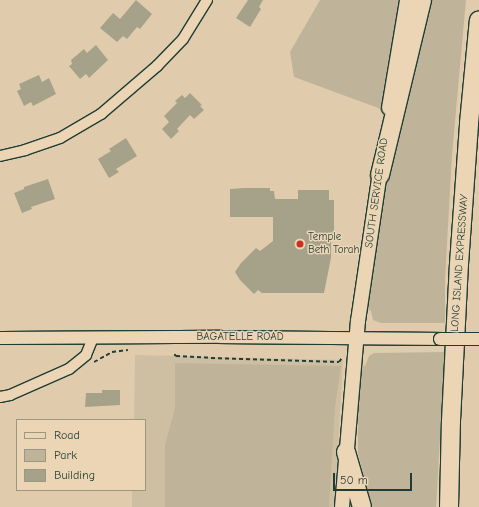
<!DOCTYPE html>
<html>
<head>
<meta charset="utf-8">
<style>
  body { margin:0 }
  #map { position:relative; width:479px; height:507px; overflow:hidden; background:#e0ccad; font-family:"Comic Neue",sans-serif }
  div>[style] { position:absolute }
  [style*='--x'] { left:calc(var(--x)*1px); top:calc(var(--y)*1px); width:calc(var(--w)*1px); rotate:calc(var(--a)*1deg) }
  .built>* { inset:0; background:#cfbfa2 }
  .green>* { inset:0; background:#bfb499 }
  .building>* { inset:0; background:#a6a28a }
  .path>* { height:2px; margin-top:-1px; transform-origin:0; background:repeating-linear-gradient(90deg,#1f3d34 0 4px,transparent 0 7px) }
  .roads { filter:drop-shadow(1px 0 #1f3d34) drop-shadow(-1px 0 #1f3d34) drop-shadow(0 1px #1f3d34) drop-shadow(0 -1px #1f3d34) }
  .minor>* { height:10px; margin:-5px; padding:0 5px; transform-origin:5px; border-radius:5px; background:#ecd5b5 }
  .tertiary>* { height:12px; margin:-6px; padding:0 6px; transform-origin:6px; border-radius:6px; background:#ecd5b5 }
  .secondary>* { height:14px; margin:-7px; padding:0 7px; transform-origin:7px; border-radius:7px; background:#ecd5b5 }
  .motorway>* { height:18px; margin:-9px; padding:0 9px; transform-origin:9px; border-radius:9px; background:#ecd5b5 }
  .bridges { filter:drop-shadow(1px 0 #1f3d34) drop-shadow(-1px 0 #1f3d34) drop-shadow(0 1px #1f3d34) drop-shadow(0 -1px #1f3d34) }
  .tertiary-bridge>* { height:12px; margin:-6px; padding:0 6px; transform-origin:6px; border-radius:6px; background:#ecd5b5 }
  .dots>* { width:11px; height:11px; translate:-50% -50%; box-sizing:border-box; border:2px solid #ecd5b5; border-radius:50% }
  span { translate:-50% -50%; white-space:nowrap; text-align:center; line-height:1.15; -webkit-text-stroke:3px #ecd5b5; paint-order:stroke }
  .street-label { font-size:11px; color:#1f3d34 }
  .poi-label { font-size:11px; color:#1f3d34 }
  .left { translate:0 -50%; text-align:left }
  .legend { position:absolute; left:16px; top:419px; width:130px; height:72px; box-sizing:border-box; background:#ecd5b5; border:1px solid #9a9881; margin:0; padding:5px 7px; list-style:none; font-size:12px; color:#1f3d34 }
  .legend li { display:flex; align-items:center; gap:8px; height:20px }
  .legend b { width:20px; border:1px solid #9a9881 }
  .scale { position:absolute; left:333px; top:473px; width:79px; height:18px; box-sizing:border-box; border:2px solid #1f3d34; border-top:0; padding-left:5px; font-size:12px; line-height:14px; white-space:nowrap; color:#1f3d34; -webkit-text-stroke:3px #ecd5b5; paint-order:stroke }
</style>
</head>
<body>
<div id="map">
  <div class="built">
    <i style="clip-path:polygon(135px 355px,343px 360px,335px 507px,132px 507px,132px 490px,145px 490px,145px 420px,134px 420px)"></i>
  </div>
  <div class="green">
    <i style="clip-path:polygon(320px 0,399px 0,381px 109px,294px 77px,290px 52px)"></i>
    <i style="clip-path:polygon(429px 0,466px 0,452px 155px,445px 280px,445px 323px,381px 323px,373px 320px,371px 311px,367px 309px,381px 209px,400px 115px)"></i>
    <i style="clip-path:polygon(445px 352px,436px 507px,371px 507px,358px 453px,358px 387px,362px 366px,365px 366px,369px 356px,374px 353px)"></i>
    <i style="clip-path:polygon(175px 363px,341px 366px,335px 407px,329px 507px,165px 507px,165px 445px,175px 408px)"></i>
  </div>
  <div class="building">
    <i style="clip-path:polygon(136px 0,152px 14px,140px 29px,137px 27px,127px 39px,123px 36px,117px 42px,100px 28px,113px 13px,120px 19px)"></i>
    <i style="clip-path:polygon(248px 0,263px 0,259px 7px,261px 9px,250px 27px,236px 18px)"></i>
    <i style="clip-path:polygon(96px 45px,108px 60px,89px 78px,86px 74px,80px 79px,69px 66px,72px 64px,71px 60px,84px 49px,87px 53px)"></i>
    <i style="clip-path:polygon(39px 75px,42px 82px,49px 78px,56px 94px,33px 106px,31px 102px,24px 106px,17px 91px,21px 89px,19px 84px)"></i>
    <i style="clip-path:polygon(190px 93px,202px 105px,200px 106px,204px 110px,194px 119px,190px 115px,177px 129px,179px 131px,171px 139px,162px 129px,169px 122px,164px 116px,177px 103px,175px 101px,182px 95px,185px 98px)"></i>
    <i style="clip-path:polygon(126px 138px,137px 156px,116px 169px,119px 172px,109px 178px,98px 159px,111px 151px,109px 149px)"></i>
    <i style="clip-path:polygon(48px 179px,55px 199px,31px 207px,32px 209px,22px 213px,14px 193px,24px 189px,24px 187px)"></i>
    <i style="clip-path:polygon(244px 188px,270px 188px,270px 191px,274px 191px,275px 199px,298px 199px,298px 190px,329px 190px,329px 200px,334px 200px,334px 236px,331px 239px,331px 258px,324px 293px,262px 293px,258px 290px,254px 294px,240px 280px,235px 272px,241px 263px,256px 248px,260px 251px,273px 241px,273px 217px,230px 217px,230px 189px)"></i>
    <i style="clip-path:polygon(102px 390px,120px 390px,120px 405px,85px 407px,86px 393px,102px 393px)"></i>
  </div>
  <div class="path">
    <i style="--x:174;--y:354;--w:3;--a:45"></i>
    <i style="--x:176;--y:356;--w:35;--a:3"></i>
    <i style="--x:211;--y:358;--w:128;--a:1.8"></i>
    <i style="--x:339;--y:362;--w:5;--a:-53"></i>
    <i style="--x:94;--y:362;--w:21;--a:-29"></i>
    <i style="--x:112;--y:352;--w:16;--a:-7"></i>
  </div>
  <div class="roads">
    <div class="minor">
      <i style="--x:0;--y:156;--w:26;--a:-13"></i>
      <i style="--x:25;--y:150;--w:37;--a:-19"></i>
      <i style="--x:60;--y:138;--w:48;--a:-30.3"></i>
      <i style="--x:101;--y:114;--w:74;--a:-40.6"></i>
      <i style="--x:157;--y:66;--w:37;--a:-46"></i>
      <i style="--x:183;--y:39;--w:46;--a:-58.4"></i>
      <i style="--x:0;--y:397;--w:10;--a:-11"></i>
      <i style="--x:10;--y:395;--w:64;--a:-23.8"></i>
      <i style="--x:69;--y:369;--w:22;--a:-39"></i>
      <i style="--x:86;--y:355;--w:18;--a:-68"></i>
    </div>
    <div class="tertiary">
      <i style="--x:0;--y:338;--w:221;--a:-0.3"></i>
      <i style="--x:221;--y:337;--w:219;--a:0.5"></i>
    </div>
    <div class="secondary">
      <i style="--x:389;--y:108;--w:109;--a:-80.5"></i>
      <i style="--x:342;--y:507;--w:187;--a:-85.1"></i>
      <i style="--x:358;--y:321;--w:157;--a:-81.6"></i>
    </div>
    <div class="motorway">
      <i style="--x:380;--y:175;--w:180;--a:-76.5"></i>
      <i style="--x:346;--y:452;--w:57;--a:73.8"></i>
      <i style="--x:449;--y:507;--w:86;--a:-88.7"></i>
      <i style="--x:451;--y:421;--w:157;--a:-87.1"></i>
      <i style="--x:459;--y:264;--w:141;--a:-85.9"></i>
      <i style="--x:469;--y:123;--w:103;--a:-84.5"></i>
    </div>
  </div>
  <div class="bridges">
    <div class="tertiary-bridge">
      <i style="--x:440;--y:339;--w:39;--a:0"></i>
    </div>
  </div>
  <div class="dots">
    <i style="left:300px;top:244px;background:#c8321e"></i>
  </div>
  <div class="street-label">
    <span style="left:377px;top:193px;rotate:-82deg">SOUTH SERVICE ROAD</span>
    <span style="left:460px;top:263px;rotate:-86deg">LONG ISLAND EXPRESSWAY</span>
    <span style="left:240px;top:337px">BAGATELLE ROAD</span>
  </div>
  <div class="poi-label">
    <span class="left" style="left:308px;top:244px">Temple<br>Beth Torah</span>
  </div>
  <ul class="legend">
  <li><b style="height:5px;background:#ecd5b5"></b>Road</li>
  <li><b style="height:11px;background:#bfb499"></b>Park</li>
  <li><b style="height:11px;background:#a6a28a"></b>Building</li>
  </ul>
  <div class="scale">50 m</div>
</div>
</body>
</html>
